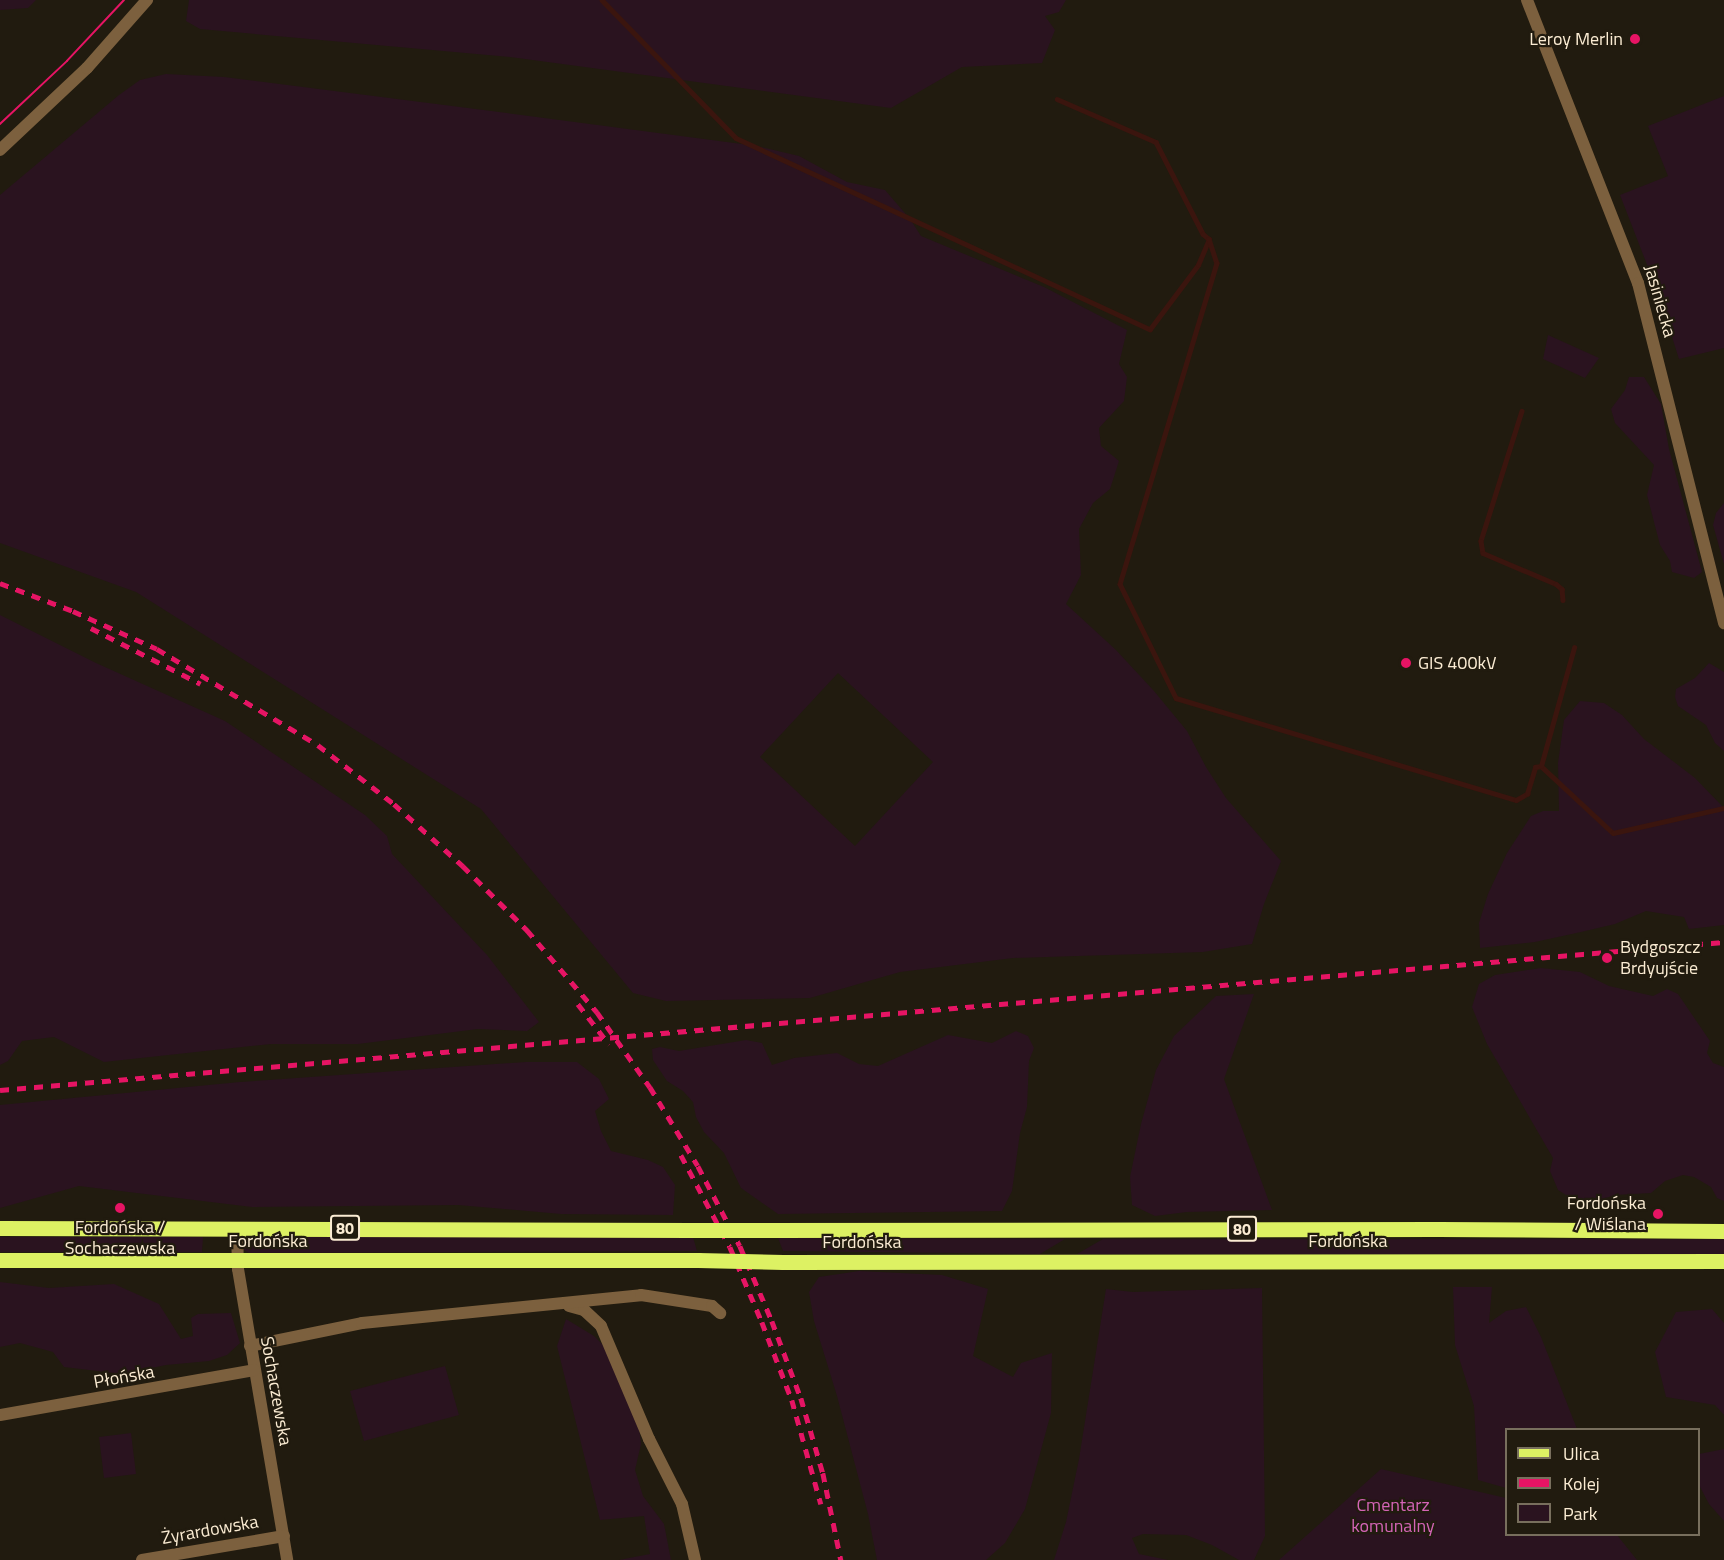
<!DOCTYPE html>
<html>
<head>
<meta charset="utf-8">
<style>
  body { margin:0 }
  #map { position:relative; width:1724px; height:1560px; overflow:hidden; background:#211b0f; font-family:"Titillium Web",sans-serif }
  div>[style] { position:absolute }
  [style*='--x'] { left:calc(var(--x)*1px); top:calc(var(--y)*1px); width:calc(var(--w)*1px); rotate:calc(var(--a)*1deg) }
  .green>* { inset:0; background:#2a131f }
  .stream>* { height:4.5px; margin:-2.25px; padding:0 2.25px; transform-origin:2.25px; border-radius:2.25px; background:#3b150e }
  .minor>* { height:12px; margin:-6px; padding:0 6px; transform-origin:6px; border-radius:6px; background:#7c603e }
  .tertiary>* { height:12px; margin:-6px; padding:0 6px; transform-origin:6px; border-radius:6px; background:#7c603e }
  .primary>* { height:15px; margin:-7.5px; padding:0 7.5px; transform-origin:7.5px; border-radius:7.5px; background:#ddf163 }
  .tram>* { height:1.5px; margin:-0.75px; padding:0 0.75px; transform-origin:0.75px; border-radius:0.75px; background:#e61464 }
  .rail>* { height:4.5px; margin-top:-2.25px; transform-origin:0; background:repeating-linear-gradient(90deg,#e61464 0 9px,transparent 0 17px) }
  .primary-bridge>* { height:15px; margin:-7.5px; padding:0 7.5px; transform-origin:7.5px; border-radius:7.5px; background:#ddf163 }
  .dots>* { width:16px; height:16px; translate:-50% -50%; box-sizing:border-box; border:3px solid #211b0f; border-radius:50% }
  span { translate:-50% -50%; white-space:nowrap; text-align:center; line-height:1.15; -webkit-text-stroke:4.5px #211b0f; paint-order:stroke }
  .shield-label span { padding:2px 4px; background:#211b0f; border:2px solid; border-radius:4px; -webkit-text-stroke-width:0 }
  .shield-label { font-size:16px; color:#fbecd3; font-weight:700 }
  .poi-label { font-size:18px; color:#fbecd3 }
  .right { translate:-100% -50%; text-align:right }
  .left { translate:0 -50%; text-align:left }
  .street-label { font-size:18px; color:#fbecd3 }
  .park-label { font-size:18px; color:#d565b7 }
  .legend { position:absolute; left:1505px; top:1428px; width:195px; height:108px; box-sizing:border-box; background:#211b0f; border:2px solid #786f5d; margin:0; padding:8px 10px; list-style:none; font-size:18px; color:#fbecd3 }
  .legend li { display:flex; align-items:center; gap:12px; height:30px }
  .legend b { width:30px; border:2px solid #786f5d }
</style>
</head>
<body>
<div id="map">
  <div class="green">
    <i style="clip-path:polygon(0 0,36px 0,28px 8px,0 10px)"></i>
    <i style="clip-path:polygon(189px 0,1066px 0,1059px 12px,1045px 16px,1055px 30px,1042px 63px,962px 67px,891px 108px,510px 57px,200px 29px,186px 21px)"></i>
    <i style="clip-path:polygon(evenodd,166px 74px,224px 77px,507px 113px,757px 146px,799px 156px,847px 182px,885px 190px,910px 219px,921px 236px,1044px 287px,1127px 330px,1119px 364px,1127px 377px,1124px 401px,1099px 428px,1101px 446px,1119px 461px,1110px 489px,1093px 503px,1079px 529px,1081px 575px,1066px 604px,1116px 650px,1154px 691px,1187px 731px,1206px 767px,1226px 798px,1281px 861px,1264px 904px,1252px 944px,1203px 952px,1013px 958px,900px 972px,810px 998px,666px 1001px,633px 993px,481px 809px,136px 592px,0 543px,0 195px,119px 95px,140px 80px,166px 74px,838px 673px,933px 762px,855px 846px,760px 757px,838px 673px)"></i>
    <i style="clip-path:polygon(1724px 96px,1724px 348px,1679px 359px,1658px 293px,1620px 195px,1668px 176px,1648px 126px)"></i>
    <i style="clip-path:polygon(1548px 335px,1599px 358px,1585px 378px,1543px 359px)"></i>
    <i style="clip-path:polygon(1629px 377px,1644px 377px,1661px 404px,1669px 449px,1702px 572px,1694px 578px,1672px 572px,1670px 561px,1660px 545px,1647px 495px,1654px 465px,1615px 423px,1611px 409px,1625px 390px)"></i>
    <i style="clip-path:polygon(1724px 503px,1724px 564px,1713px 525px,1716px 513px)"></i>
    <i style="clip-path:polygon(0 615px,96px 663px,225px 721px,365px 815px,387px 836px,392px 854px,487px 955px,539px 1022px,527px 1031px,478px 1029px,358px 1044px,271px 1044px,104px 1062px,54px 1037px,22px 1041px,8px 1061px,0 1065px)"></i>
    <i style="clip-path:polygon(1709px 663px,1724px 672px,1724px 751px,1715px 743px,1706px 725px,1678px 706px,1675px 697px,1676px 689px,1695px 678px)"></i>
    <i style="clip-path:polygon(1580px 701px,1604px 703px,1622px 715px,1644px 739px,1695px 778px,1724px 808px,1724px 925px,1689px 929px,1684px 917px,1646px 911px,1615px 924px,1581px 932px,1535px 942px,1480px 948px,1479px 923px,1488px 894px,1507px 853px,1531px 816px,1543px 811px,1559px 811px,1558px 763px,1564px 720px)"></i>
    <i style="clip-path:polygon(1541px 968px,1580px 972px,1609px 986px,1653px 996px,1667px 989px,1678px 994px,1710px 1041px,1707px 1053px,1713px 1063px,1724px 1067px,1724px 1201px,1717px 1198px,1711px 1187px,1694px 1177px,1683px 1175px,1665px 1181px,1651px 1193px,1615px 1195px,1596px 1201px,1574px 1200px,1558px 1190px,1550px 1171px,1553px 1158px,1487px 1044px,1472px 1007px,1479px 984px,1495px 975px)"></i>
    <i style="clip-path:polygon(1254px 994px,1224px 1079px,1272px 1210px,1187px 1212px,1155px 1216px,1132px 1205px,1130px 1177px,1141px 1124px,1156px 1070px,1174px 1036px,1216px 996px)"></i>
    <i style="clip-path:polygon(1016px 1031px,1028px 1036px,1034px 1048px,1029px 1061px,1027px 1107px,1020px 1133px,1012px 1191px,1002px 1211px,778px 1214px,741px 1188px,724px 1153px,704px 1132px,696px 1117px,693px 1102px,683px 1091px,667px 1081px,653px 1060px,652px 1049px,660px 1047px,679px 1051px,746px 1040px,762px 1043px,772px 1065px,794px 1058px,837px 1053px,859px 1064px,878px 1066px,948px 1035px,992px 1043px)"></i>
    <i style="clip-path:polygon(526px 1062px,577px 1062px,599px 1079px,609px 1099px,595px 1111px,601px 1131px,611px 1151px,648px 1160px,663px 1167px,675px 1185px,673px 1215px,561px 1214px,458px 1205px,252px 1207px,79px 1186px,0 1208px,0 1105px,240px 1082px)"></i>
    <i style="clip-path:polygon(0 1237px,203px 1237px,202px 1252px,0 1252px)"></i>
    <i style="clip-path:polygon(257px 1237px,693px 1237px,697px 1251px,249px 1253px,244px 1250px,244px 1242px)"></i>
    <i style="clip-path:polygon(778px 1238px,1065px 1239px,1040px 1254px,783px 1251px)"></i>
    <i style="clip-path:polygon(1103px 1239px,1724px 1239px,1724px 1255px,1077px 1254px)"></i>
    <i style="clip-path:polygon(859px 1271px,942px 1275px,988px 1289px,973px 1356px,1013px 1377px,1021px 1363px,1052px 1353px,1051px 1413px,1025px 1509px,1005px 1543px,986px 1560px,877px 1560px,868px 1514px,837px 1396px,814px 1321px,809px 1292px,819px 1277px)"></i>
    <i style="clip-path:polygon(0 1282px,49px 1288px,114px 1284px,159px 1304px,181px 1339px,193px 1336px,191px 1318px,198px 1314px,231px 1313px,240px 1343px,227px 1355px,209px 1361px,166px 1365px,123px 1374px,64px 1367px,53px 1352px,20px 1343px,0 1347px)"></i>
    <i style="clip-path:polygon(1453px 1287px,1492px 1287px,1489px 1323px,1506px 1311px,1526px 1307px,1541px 1337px,1577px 1429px,1506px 1430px,1506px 1488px,1478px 1480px,1474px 1406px,1455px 1345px)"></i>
    <i style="clip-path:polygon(1262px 1288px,1265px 1536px,1254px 1560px,1239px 1560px,1212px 1545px,1186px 1535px,1143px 1534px,1132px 1538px,1139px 1554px,1168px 1560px,1054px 1560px,1066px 1522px,1079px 1459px,1106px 1289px,1133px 1292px)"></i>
    <i style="clip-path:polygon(1712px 1309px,1724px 1323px,1724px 1415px,1715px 1405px,1666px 1397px,1655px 1352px,1676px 1312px)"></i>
    <i style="clip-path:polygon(566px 1319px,594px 1336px,612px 1354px,638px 1418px,641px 1444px,635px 1470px,643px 1496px,664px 1524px,671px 1560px,619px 1560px,650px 1554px,644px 1516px,600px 1520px,557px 1346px)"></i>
    <i style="clip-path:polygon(445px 1366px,459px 1415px,364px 1441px,350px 1391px)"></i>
    <i style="clip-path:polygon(131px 1433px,136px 1474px,104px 1478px,99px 1437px)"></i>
    <i style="clip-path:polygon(1724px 1449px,1724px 1521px,1709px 1504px,1698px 1483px,1699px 1454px)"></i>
    <i style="clip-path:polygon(1381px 1469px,1506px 1498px,1506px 1534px,1617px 1535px,1637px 1560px,1279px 1560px)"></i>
  </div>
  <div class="stream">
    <i style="--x:602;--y:0;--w:192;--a:45.8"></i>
    <i style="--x:736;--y:138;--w:456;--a:24.8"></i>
    <i style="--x:1150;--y:329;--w:80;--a:-53.1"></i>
    <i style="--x:1198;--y:265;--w:28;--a:-67"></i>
    <i style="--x:1057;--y:99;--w:108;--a:23.5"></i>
    <i style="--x:1156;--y:142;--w:103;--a:62.9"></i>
    <i style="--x:1203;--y:234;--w:8;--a:40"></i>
    <i style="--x:1209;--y:239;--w:25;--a:72"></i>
    <i style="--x:1217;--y:263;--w:335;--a:106.8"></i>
    <i style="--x:1120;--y:584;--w:127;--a:63.8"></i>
    <i style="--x:1176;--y:698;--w:355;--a:16.7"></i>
    <i style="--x:1516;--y:800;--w:13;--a:-29"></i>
    <i style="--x:1527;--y:794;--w:28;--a:-73"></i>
    <i style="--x:1535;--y:767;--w:6;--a:-9"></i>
    <i style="--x:1541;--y:766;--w:98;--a:42.9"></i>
    <i style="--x:1613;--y:833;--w:114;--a:-12.7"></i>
    <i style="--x:1522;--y:411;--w:136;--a:107.5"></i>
    <i style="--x:1481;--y:541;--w:12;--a:81"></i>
    <i style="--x:1483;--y:553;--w:79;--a:23"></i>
    <i style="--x:1556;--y:584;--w:8;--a:40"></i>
    <i style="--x:1562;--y:589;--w:11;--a:85"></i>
    <i style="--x:1541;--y:766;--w:123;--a:-74.4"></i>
  </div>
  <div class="minor">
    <i style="--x:1527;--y:0;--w:304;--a:68.6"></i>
    <i style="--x:1638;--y:283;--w:351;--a:75.8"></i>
    <i style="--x:237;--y:1228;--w:41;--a:88.6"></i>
    <i style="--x:238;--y:1269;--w:295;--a:80.4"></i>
    <i style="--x:569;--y:1306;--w:16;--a:15"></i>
    <i style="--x:584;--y:1310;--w:23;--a:43"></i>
    <i style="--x:601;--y:1326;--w:123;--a:67"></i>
    <i style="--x:649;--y:1439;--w:73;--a:63.1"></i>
    <i style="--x:682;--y:1504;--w:57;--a:76.9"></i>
    <i style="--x:250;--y:1346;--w:114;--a:-11.6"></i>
    <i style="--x:362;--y:1323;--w:280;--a:-5.7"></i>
    <i style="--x:641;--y:1295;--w:72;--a:8.8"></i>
    <i style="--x:712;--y:1306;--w:11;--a:41"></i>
    <i style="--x:0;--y:1415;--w:258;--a:-10"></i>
    <i style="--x:142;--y:1560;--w:144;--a:-9.6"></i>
  </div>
  <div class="tertiary">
    <i style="--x:0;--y:150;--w:120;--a:-43.3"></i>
    <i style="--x:87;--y:68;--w:91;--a:-48.6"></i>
  </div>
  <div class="primary">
    <i style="--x:0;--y:1228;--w:691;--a:0.17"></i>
    <i style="--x:760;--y:1230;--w:679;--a:-0.08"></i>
    <i style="--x:1439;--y:1229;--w:285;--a:0.4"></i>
    <i style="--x:0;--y:1260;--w:698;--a:0"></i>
    <i style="--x:783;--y:1262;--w:941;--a:-0.06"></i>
  </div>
  <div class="tram">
    <i style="--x:0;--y:124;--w:92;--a:-43.2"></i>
    <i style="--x:67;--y:61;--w:83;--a:-46.9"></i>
  </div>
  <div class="rail">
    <i style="--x:0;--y:583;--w:78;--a:21"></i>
    <i style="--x:73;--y:611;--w:92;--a:24.3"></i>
    <i style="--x:157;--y:649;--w:187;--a:30.8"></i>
    <i style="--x:318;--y:745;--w:96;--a:37.8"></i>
    <i style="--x:394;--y:804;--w:93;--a:41.9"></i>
    <i style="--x:463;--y:866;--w:91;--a:45"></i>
    <i style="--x:527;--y:930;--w:108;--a:49.5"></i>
    <i style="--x:597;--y:1012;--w:92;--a:54.8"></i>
    <i style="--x:650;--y:1087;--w:92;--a:58.7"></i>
    <i style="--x:698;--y:1166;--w:90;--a:62.3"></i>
    <i style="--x:740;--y:1246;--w:82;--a:66.9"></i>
    <i style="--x:772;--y:1321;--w:82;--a:69.4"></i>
    <i style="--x:801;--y:1398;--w:78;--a:73.7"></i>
    <i style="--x:823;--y:1473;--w:89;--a:78.3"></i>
    <i style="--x:91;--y:628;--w:123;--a:27"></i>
    <i style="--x:578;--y:1004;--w:51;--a:52.2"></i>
    <i style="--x:0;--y:1090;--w:1730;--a:-4.91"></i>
    <i style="--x:681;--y:1155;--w:104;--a:62"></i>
    <i style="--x:730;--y:1247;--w:82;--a:66.9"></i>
    <i style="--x:762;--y:1322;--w:84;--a:69"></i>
    <i style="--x:792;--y:1400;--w:108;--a:74.4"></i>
  </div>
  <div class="primary-bridge">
    <i style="--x:691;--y:1230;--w:69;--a:0"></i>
    <i style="--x:698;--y:1260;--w:85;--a:1.3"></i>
  </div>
  <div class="dots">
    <i style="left:1635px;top:39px;background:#e61464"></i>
    <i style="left:1406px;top:663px;background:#e61464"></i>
    <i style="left:1607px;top:958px;background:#e61464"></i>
    <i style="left:120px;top:1208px;background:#e61464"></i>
    <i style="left:1658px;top:1214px;background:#e61464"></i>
  </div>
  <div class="shield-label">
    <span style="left:345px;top:1228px">80</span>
    <span style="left:1242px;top:1229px">80</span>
  </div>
  <div class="poi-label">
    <span class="right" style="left:1623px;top:39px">Leroy Merlin</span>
    <span class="left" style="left:1418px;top:663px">GIS 400kV</span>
    <span class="left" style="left:1620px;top:958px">Bydgoszcz<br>Brdyujście</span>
    <span class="right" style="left:1646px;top:1214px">Fordońska<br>/ Wiślana</span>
    <span style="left:120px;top:1238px">Fordońska /<br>Sochaczewska</span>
  </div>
  <div class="street-label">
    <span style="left:1660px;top:301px;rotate:74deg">Jasiniecka</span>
    <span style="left:268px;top:1241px">Fordońska</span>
    <span style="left:1348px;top:1241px">Fordońska</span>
    <span style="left:862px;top:1242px">Fordońska</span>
    <span style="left:124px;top:1377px;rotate:-10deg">Płońska</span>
    <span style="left:276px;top:1391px;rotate:80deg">Sochaczewska</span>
    <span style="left:210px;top:1530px;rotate:-10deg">Żyrardowska</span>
  </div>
  <div class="park-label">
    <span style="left:1393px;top:1516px">Cmentarz<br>komunalny</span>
  </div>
  <ul class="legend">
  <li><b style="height:8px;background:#ddf163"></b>Ulica</li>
  <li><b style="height:8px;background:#e61464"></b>Kolej</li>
  <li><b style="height:16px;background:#2a131f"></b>Park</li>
  </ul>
</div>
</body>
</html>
